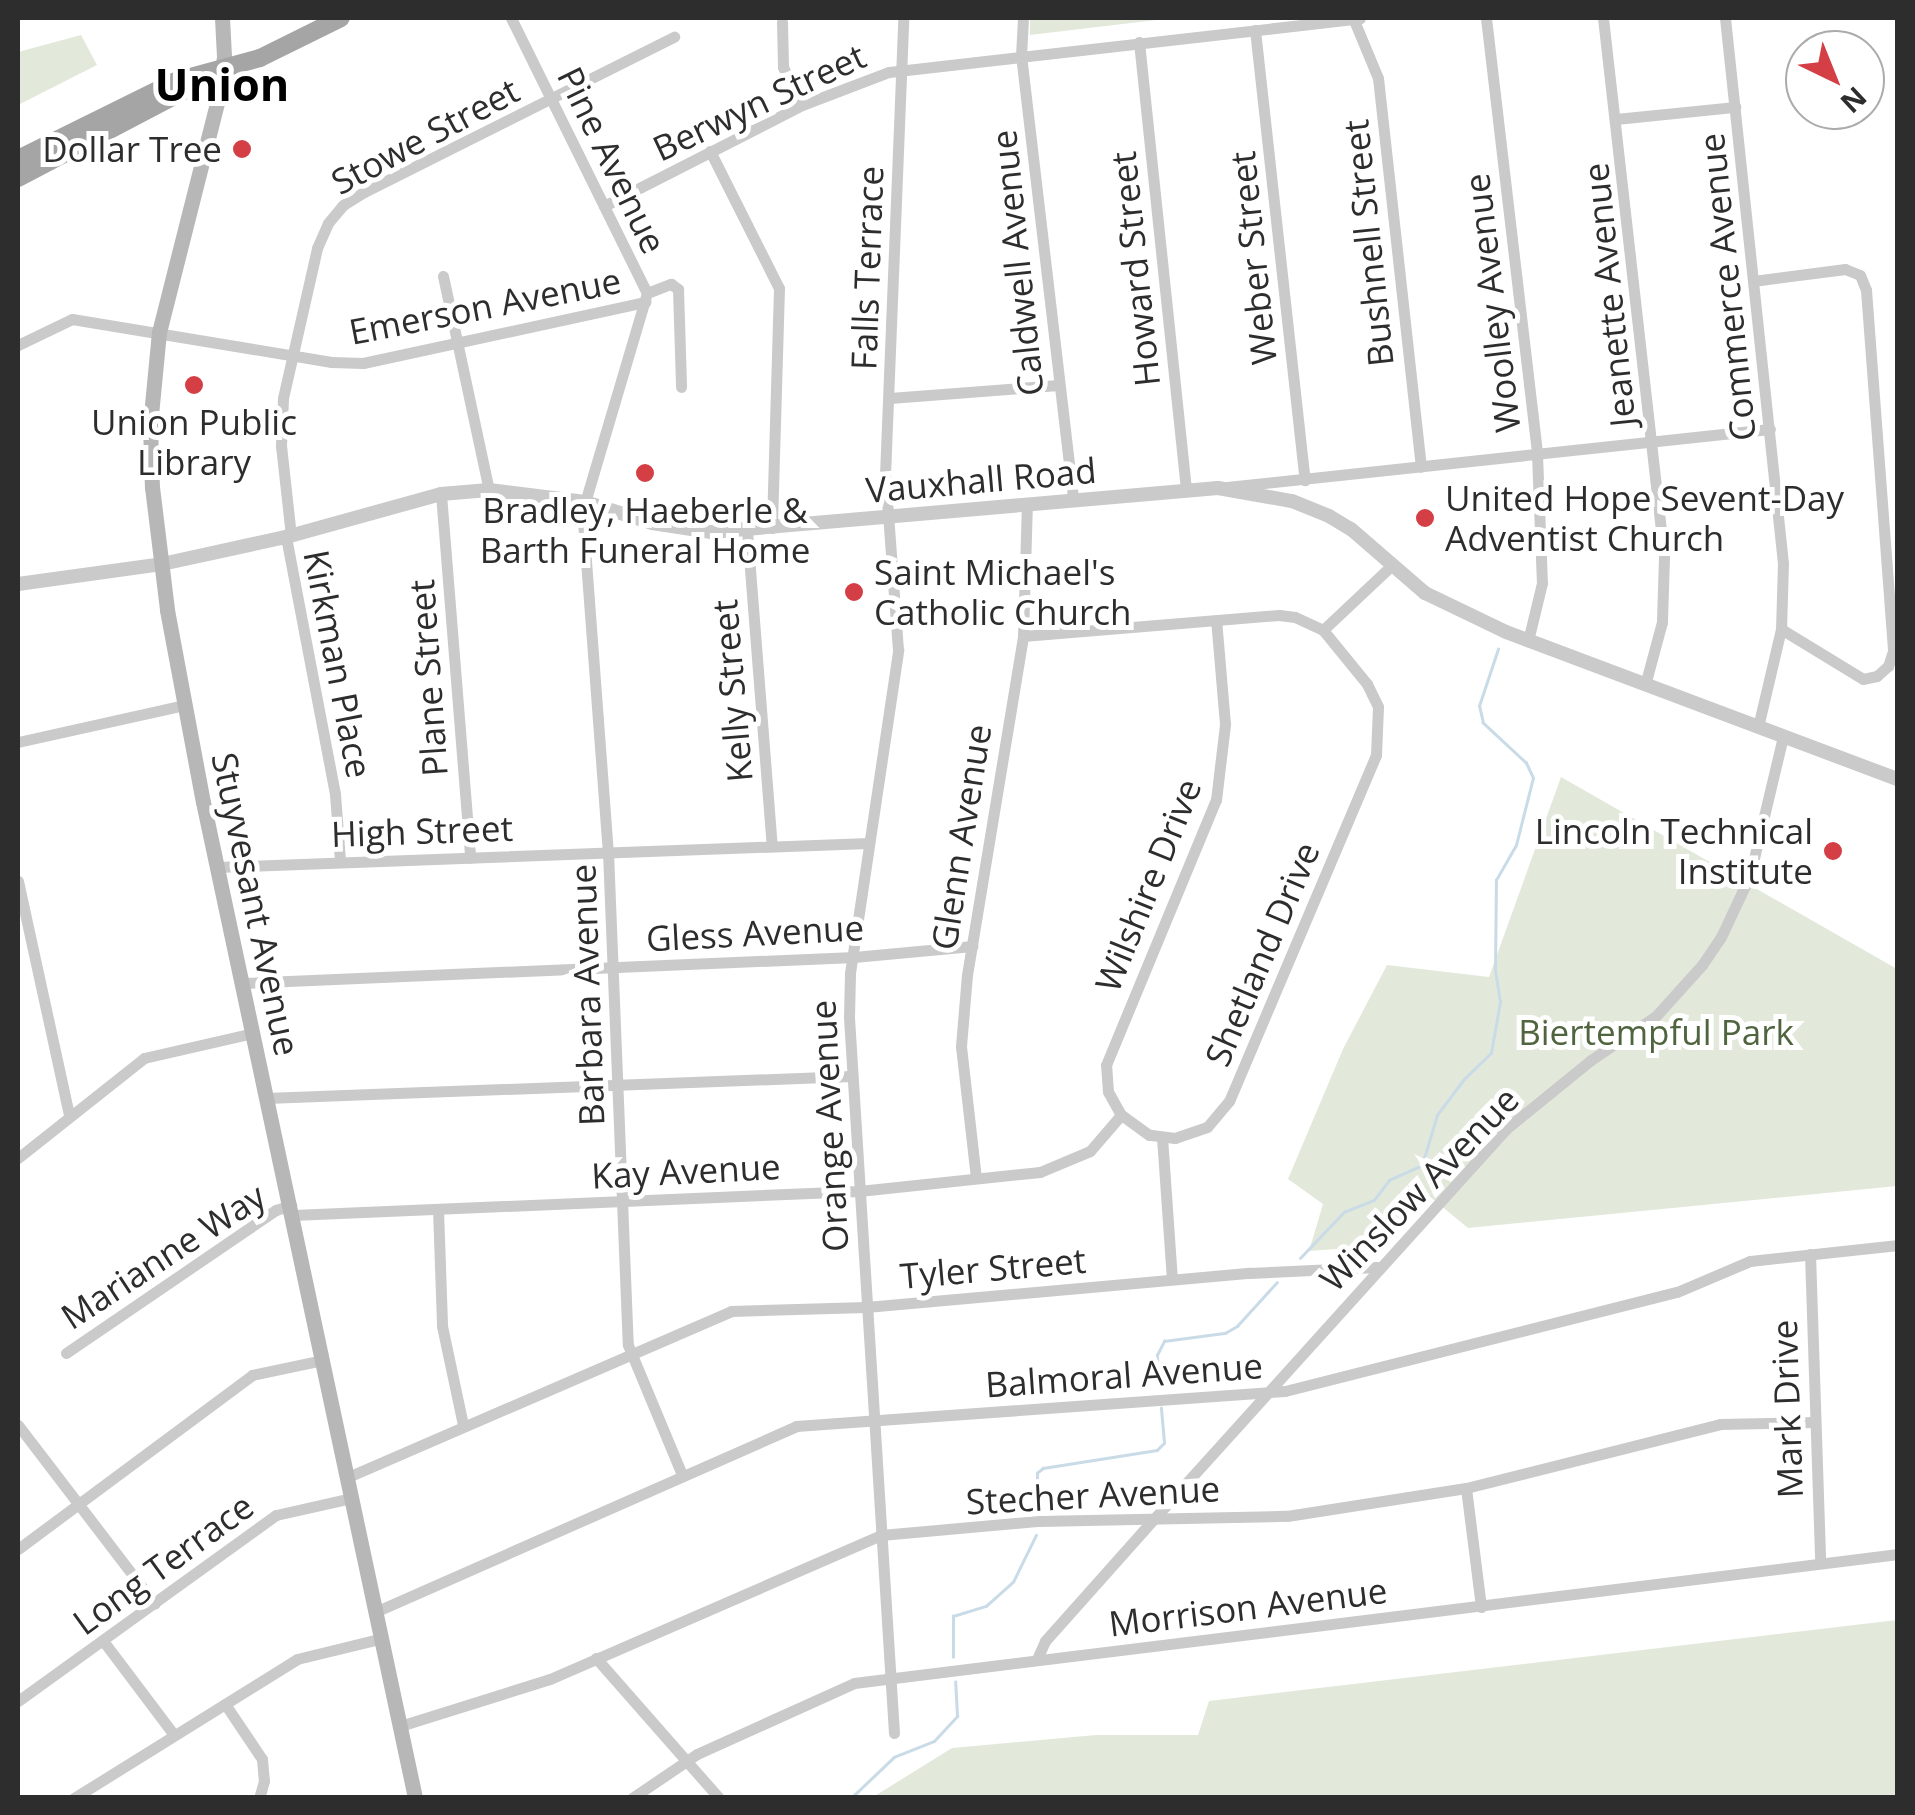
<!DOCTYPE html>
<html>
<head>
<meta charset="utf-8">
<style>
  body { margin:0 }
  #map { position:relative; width:1915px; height:1815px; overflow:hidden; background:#fff; font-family:"Open Sans",sans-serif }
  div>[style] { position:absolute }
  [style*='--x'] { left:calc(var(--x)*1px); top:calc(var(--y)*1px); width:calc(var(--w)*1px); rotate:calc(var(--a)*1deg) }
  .green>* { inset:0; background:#e2e9db }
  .stream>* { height:2.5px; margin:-1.25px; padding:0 1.25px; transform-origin:1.25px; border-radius:1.25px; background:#c9dbe7 }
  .minor>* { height:11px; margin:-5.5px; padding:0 5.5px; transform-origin:5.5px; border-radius:5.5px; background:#cacaca }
  .tertiary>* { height:14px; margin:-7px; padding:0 7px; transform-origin:7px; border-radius:7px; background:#cacaca }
  .secondary>* { height:15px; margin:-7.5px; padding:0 7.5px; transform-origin:7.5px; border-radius:7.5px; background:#b7b7b7 }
  .primary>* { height:18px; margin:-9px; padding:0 9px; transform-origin:9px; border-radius:9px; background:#a5a5a5 }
  .dots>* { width:28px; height:28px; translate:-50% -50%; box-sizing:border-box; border:5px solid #fff; border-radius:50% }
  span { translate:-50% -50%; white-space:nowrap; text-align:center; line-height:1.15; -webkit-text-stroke:10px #fff; paint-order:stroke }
  .street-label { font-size:35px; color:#2d2d2d }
  .poi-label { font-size:35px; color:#2d2d2d }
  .right { translate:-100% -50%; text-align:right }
  .left { translate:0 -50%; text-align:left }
  .park-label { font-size:35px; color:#4f643f }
  .district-label { font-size:45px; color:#000; font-weight:700 }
  .frame { position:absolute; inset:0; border:20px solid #2d2d2d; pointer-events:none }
  .north { position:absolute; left:1785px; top:30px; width:100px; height:100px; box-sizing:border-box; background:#fff; border:2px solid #ababab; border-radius:50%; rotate:137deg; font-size:28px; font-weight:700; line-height:40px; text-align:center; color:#2d2d2d }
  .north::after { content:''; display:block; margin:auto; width:35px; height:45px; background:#d43e45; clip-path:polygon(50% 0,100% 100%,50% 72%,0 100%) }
</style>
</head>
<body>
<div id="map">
  <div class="green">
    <i style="clip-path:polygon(1030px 18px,1173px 18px,1030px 35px)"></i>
    <i style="clip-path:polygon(81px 35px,97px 65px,18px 105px,18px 52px)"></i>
    <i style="clip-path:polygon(1561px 777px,1897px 969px,1897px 1186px,1468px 1228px,1423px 1191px,1376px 1246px,1309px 1251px,1323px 1204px,1288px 1179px,1343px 1049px,1387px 965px,1489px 977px)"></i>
    <i style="clip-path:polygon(1897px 1620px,1897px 1797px,873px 1797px,952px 1748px,1096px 1735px,1198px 1735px,1209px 1701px)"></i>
  </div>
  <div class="stream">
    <i style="--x:1300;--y:1258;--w:64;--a:-46.3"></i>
    <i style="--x:1344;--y:1212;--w:32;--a:-22"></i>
    <i style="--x:1374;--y:1200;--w:25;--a:-53"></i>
    <i style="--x:1389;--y:1180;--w:36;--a:-24"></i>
    <i style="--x:1422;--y:1165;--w:52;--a:-73.3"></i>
    <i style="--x:1437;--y:1115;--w:45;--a:-53.1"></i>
    <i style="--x:1464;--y:1079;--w:37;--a:-44"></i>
    <i style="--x:1491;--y:1053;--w:52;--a:-80"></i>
    <i style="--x:1500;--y:1002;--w:31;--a:-99"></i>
    <i style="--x:1495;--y:971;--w:91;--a:-89.4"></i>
    <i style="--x:1496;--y:880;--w:40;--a:-60.3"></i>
    <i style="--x:1516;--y:845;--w:69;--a:-75.8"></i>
    <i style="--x:1533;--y:778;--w:17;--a:-115"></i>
    <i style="--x:1526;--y:763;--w:59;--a:-137.1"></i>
    <i style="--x:1483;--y:723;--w:17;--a:-103"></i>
    <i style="--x:1479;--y:706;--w:60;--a:-71.6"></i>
    <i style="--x:1159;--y:1386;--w:31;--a:-94"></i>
    <i style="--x:1157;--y:1355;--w:16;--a:-63"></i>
    <i style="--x:1164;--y:1341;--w:62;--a:-7.5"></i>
    <i style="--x:1225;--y:1333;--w:14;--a:-30"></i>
    <i style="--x:1237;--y:1326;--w:59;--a:-47.7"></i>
    <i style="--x:1037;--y:1512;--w:39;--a:-90"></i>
    <i style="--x:1037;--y:1473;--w:8;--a:-40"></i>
    <i style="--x:1043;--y:1468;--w:115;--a:-9"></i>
    <i style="--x:1157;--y:1450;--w:10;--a:-45"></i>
    <i style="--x:1164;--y:1443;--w:35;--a:-95"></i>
    <i style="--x:953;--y:1657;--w:41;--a:-90"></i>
    <i style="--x:953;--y:1616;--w:34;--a:-17"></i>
    <i style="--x:986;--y:1606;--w:36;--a:-42"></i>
    <i style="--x:1013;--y:1582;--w:52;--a:-63.9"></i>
    <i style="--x:851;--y:1798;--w:59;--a:-43.6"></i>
    <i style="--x:894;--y:1757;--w:43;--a:-21.8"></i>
    <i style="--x:934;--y:1741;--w:34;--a:-47"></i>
    <i style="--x:957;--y:1716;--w:34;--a:-93"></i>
  </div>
  <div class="minor">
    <i style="--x:511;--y:18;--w:307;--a:63.7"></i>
    <i style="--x:647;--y:293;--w:218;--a:106.5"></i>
    <i style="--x:585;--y:502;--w:19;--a:96"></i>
    <i style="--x:583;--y:521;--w:332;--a:85.7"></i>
    <i style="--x:608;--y:852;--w:493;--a:87.7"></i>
    <i style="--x:628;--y:1345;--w:141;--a:67.4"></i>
    <i style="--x:1023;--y:18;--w:37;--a:93"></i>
    <i style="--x:1021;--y:55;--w:449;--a:83.3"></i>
    <i style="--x:1353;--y:18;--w:65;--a:67.4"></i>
    <i style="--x:1378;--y:78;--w:391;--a:83.7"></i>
    <i style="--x:1486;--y:18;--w:439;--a:83.3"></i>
    <i style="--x:1537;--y:454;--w:129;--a:87.8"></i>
    <i style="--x:1542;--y:583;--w:60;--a:103.6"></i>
    <i style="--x:1603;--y:18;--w:542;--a:83.54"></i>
    <i style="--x:1664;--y:557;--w:65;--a:91.8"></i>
    <i style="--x:1662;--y:622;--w:65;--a:105.1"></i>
    <i style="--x:1725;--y:18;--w:548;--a:83.93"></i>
    <i style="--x:1783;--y:563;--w:66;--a:91.7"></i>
    <i style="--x:1781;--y:629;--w:101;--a:103.2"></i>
    <i style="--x:782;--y:22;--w:45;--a:88.7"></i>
    <i style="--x:783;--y:67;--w:42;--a:63.4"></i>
    <i style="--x:1255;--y:30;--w:453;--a:83.7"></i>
    <i style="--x:1139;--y:42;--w:451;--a:84"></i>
    <i style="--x:1616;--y:119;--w:120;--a:-5.8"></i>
    <i style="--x:710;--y:151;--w:153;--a:63.3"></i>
    <i style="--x:779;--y:288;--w:240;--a:91.7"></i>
    <i style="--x:604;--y:206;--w:222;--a:-27"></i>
    <i style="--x:802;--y:105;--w:93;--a:-20.8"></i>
    <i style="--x:889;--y:72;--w:474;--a:-6.5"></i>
    <i style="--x:443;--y:276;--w:219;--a:77.9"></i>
    <i style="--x:1753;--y:281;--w:93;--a:-7.4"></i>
    <i style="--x:1845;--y:269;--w:16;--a:22"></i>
    <i style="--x:1860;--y:275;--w:16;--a:68"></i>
    <i style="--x:1866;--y:290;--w:362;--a:85.7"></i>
    <i style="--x:1893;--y:651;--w:16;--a:108"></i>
    <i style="--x:1888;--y:666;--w:15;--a:138"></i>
    <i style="--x:1877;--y:676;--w:14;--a:168"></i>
    <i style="--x:1863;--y:679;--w:96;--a:-148.6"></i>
    <i style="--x:647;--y:293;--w:26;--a:-21"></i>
    <i style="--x:671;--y:284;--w:9;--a:36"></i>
    <i style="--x:678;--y:289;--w:98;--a:88.2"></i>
    <i style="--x:18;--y:345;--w:60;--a:-25.7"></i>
    <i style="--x:72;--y:319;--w:263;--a:9.4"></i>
    <i style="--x:331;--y:362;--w:32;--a:2"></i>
    <i style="--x:363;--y:363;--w:289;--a:-12.2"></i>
    <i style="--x:890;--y:398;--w:169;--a:-4.4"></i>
    <i style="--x:1227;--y:487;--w:546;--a:-6.1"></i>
    <i style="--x:441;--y:494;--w:365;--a:85.4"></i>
    <i style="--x:747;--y:531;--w:316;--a:85.5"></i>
    <i style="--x:291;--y:536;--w:91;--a:-96.3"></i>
    <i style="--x:281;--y:446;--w:48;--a:-87.6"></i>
    <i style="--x:283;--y:398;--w:154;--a:-77.2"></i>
    <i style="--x:317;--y:248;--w:27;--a:-66"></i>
    <i style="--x:328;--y:223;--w:23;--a:-50"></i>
    <i style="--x:343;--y:205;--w:25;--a:-32"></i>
    <i style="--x:364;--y:192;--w:347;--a:-26.6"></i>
    <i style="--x:286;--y:537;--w:262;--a:79.2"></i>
    <i style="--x:335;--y:794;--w:67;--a:85.7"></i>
    <i style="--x:1323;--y:630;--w:96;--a:-43.3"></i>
    <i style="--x:1023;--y:636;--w:257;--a:-4.7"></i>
    <i style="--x:1279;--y:615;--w:16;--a:7"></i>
    <i style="--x:1295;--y:617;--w:31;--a:25"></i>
    <i style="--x:1323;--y:630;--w:70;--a:50.8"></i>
    <i style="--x:1367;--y:684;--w:25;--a:64"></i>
    <i style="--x:1378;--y:707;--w:48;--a:92.4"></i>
    <i style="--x:1376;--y:755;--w:376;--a:113"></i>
    <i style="--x:1229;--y:1101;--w:34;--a:130"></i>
    <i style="--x:1207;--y:1127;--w:34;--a:161"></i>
    <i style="--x:1175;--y:1138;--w:26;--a:-173"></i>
    <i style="--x:1149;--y:1135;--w:34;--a:-144"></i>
    <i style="--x:1121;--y:1115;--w:26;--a:-119"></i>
    <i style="--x:1108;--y:1092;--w:27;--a:-94"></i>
    <i style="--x:1106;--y:1065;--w:287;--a:-67.5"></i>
    <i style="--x:1216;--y:800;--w:77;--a:-83.2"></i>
    <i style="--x:1225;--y:724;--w:104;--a:-94.9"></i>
    <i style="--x:18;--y:742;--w:171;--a:-12.5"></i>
    <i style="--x:217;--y:867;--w:652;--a:-2.11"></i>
    <i style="--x:18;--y:881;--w:239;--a:77.7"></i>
    <i style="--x:241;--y:983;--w:614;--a:-2.43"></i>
    <i style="--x:854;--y:957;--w:119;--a:-5.3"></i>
    <i style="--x:266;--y:1098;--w:586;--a:-2.15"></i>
    <i style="--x:1162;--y:1137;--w:142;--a:86"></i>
    <i style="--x:18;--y:1158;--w:161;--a:-38.4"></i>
    <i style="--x:144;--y:1058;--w:112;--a:-12.9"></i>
    <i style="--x:976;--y:1178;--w:133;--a:-96.5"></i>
    <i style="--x:961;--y:1046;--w:71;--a:-85.2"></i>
    <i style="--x:967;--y:975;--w:344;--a:-80.6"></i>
    <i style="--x:1023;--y:636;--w:131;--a:-88.3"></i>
    <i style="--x:438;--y:1209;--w:117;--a:88"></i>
    <i style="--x:442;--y:1326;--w:101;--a:78"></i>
    <i style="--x:293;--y:1215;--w:567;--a:-2.43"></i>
    <i style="--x:859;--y:1191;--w:182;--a:-6"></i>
    <i style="--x:1040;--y:1172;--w:54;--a:-22.8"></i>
    <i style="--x:1090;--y:1151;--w:48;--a:-49.3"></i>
    <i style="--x:1810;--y:1254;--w:309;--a:88.1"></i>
    <i style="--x:66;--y:1353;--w:254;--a:-34.3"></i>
    <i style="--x:276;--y:1210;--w:16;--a:-18"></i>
    <i style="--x:18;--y:1425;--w:225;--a:52.6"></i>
    <i style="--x:348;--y:1477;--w:417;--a:-23.4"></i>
    <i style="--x:731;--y:1311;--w:135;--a:-1.7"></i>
    <i style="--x:866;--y:1307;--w:385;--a:-5.1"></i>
    <i style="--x:1249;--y:1273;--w:128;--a:-2.7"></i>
    <i style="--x:1466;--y:1488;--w:120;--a:82.8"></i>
    <i style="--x:18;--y:1549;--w:292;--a:-36.6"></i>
    <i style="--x:252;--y:1375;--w:73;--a:-11.9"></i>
    <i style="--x:375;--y:1612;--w:460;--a:-23.8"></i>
    <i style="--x:796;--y:1426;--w:490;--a:-4.1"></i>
    <i style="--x:1285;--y:1391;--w:404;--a:-14.2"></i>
    <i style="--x:1677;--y:1292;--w:79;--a:-23"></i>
    <i style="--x:1750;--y:1261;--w:149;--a:-6.2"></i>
    <i style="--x:104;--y:1642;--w:116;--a:53"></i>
    <i style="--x:596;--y:1658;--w:186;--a:48.7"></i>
    <i style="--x:1037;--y:1659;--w:20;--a:-66"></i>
    <i style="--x:1045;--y:1641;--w:147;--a:-48.3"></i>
    <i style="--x:1143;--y:1531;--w:542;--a:-47.92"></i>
    <i style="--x:1506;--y:1129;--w:109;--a:-39.1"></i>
    <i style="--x:1591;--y:1060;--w:78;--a:-34.1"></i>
    <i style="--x:1656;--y:1016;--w:69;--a:-48"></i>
    <i style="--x:1702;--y:965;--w:34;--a:-56"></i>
    <i style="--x:1721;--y:937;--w:68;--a:-64.9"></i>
    <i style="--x:1750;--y:875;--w:143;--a:-76.6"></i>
    <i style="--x:18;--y:1701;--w:318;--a:-35.8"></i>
    <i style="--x:276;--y:1515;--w:78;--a:-12.6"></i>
    <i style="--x:225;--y:1704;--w:66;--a:56.1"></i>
    <i style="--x:262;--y:1759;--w:22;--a:85"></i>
    <i style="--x:264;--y:1781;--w:18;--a:106"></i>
    <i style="--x:400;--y:1726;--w:157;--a:-17.4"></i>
    <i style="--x:550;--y:1679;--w:361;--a:-23.5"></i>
    <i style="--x:881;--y:1535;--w:159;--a:-5.1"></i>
    <i style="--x:1039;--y:1521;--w:248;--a:-1.2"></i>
    <i style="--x:1287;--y:1516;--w:181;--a:-8.9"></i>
    <i style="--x:1466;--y:1488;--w:262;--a:-14.1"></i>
    <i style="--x:1720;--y:1424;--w:95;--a:-1.2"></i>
    <i style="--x:894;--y:1733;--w:717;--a:-93.6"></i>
    <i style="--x:849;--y:1017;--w:44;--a:-88.7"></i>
    <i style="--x:850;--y:973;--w:327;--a:-81.5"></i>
    <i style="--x:898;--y:650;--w:175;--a:-94.2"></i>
    <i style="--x:885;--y:475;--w:457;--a:-87.7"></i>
    <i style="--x:74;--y:1798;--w:263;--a:-31.9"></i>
    <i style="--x:297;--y:1659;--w:84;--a:-13.7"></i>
    <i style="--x:632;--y:1798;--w:78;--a:-34.1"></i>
    <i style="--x:697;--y:1754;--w:172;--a:-24.3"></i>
    <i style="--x:854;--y:1683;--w:1052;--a:-7.04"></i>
  </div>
  <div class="tertiary">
    <i style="--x:18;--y:584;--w:145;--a:-7.9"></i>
    <i style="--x:162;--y:564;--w:127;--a:-12.3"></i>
    <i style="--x:286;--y:537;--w:161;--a:-15.5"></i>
    <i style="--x:441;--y:494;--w:48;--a:-4.8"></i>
    <i style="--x:489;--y:490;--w:97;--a:7.1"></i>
    <i style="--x:585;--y:502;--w:70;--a:17.4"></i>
    <i style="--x:652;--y:523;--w:60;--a:8.7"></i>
    <i style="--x:711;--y:532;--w:509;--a:-4.96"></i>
    <i style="--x:1218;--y:488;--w:75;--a:10"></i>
    <i style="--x:1292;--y:501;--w:40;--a:22"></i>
    <i style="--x:1329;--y:516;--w:26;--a:31"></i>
    <i style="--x:1351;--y:529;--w:98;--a:40.9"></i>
    <i style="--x:1425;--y:593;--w:90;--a:25.7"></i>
    <i style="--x:1506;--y:632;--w:419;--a:20.6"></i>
  </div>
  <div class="secondary">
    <i style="--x:222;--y:18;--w:39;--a:87"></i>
    <i style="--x:224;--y:57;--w:47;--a:98.7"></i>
    <i style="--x:217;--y:103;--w:236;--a:104.2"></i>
    <i style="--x:159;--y:332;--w:93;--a:95.5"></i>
    <i style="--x:150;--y:425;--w:62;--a:88.2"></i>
    <i style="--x:152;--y:487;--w:124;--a:83"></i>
    <i style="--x:167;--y:610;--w:195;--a:79.4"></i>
    <i style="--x:203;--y:802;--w:1018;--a:77.98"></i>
  </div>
  <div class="primary">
    <i style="--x:18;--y:159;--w:176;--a:-26.3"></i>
    <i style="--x:176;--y:81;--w:87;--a:-15.3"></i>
    <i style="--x:260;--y:58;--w:90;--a:-26.3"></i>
    <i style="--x:18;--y:178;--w:221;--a:-27.7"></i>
  </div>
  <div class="dots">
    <i style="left:242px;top:149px;background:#d43e45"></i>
    <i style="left:194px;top:385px;background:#d43e45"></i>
    <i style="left:645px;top:473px;background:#d43e45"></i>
    <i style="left:1425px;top:518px;background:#d43e45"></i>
    <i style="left:854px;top:592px;background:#d43e45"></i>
    <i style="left:1833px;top:851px;background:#d43e45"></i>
  </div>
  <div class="street-label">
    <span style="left:759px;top:102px;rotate:-25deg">Berwyn Street</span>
    <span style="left:425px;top:136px;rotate:-28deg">Stowe Street</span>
    <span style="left:612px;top:160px;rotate:64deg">Pine Avenue</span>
    <span style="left:1368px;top:243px;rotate:-96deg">Bushnell Street</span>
    <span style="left:1253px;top:258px;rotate:-96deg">Weber Street</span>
    <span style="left:1017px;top:263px;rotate:-96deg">Caldwell Avenue</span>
    <span style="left:867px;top:268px;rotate:-88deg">Falls Terrace</span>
    <span style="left:1135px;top:269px;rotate:-96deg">Howard Street</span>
    <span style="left:1727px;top:287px;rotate:-96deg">Commerce Avenue</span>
    <span style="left:1609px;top:295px;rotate:-96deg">Jeanette Avenue</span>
    <span style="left:1492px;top:303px;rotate:-97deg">Woolley Avenue</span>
    <span style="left:485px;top:306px;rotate:-11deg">Emerson Avenue</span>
    <span style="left:981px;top:480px;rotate:-5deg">Vauxhall Road</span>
    <span style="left:338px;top:664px;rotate:79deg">Kirkman Place</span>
    <span style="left:428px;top:678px;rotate:-94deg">Plane Street</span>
    <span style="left:732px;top:691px;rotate:-95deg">Kelly Street</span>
    <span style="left:422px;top:831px;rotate:-2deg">High Street</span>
    <span style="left:961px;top:837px;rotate:-81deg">Glenn Avenue</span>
    <span style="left:1148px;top:885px;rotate:-68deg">Wilshire Drive</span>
    <span style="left:256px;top:904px;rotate:78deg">Stuyvesant Avenue</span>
    <span style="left:755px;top:933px;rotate:-3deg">Gless Avenue</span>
    <span style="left:1262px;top:954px;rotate:-67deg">Shetland Drive</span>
    <span style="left:587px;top:995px;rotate:-92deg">Barbara Avenue</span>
    <span style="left:829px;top:1126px;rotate:-93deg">Orange Avenue</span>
    <span style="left:686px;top:1171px;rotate:-3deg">Kay Avenue</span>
    <span style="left:1419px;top:1189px;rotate:-46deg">Winslow Avenue</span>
    <span style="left:163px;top:1256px;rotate:-33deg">Marianne Way</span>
    <span style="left:993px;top:1268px;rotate:-5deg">Tyler Street</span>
    <span style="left:1124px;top:1375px;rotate:-4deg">Balmoral Avenue</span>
    <span style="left:1787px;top:1409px;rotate:-92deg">Mark Drive</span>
    <span style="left:1093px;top:1495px;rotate:-3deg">Stecher Avenue</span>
    <span style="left:163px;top:1564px;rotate:-36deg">Long Terrace</span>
    <span style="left:1248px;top:1607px;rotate:-7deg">Morrison Avenue</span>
  </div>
  <div class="poi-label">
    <span class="right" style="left:222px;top:149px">Dollar Tree</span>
    <span style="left:194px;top:442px">Union Public<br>Library</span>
    <span class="left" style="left:1445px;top:518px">United Hope Sevent-Day<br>Adventist Church</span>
    <span style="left:645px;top:530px">Bradley, Haeberle &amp;<br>Barth Funeral Home</span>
    <span class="left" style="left:874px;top:592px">Saint Michael's<br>Catholic Church</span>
    <span class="right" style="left:1813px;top:851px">Lincoln Technical<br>Institute</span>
  </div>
  <div class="park-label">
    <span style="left:1656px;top:1032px">Biertempful Park</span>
  </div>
  <div class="district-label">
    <span style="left:222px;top:84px">Union</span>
  </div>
  <div class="frame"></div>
  <div class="north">N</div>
</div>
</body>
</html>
